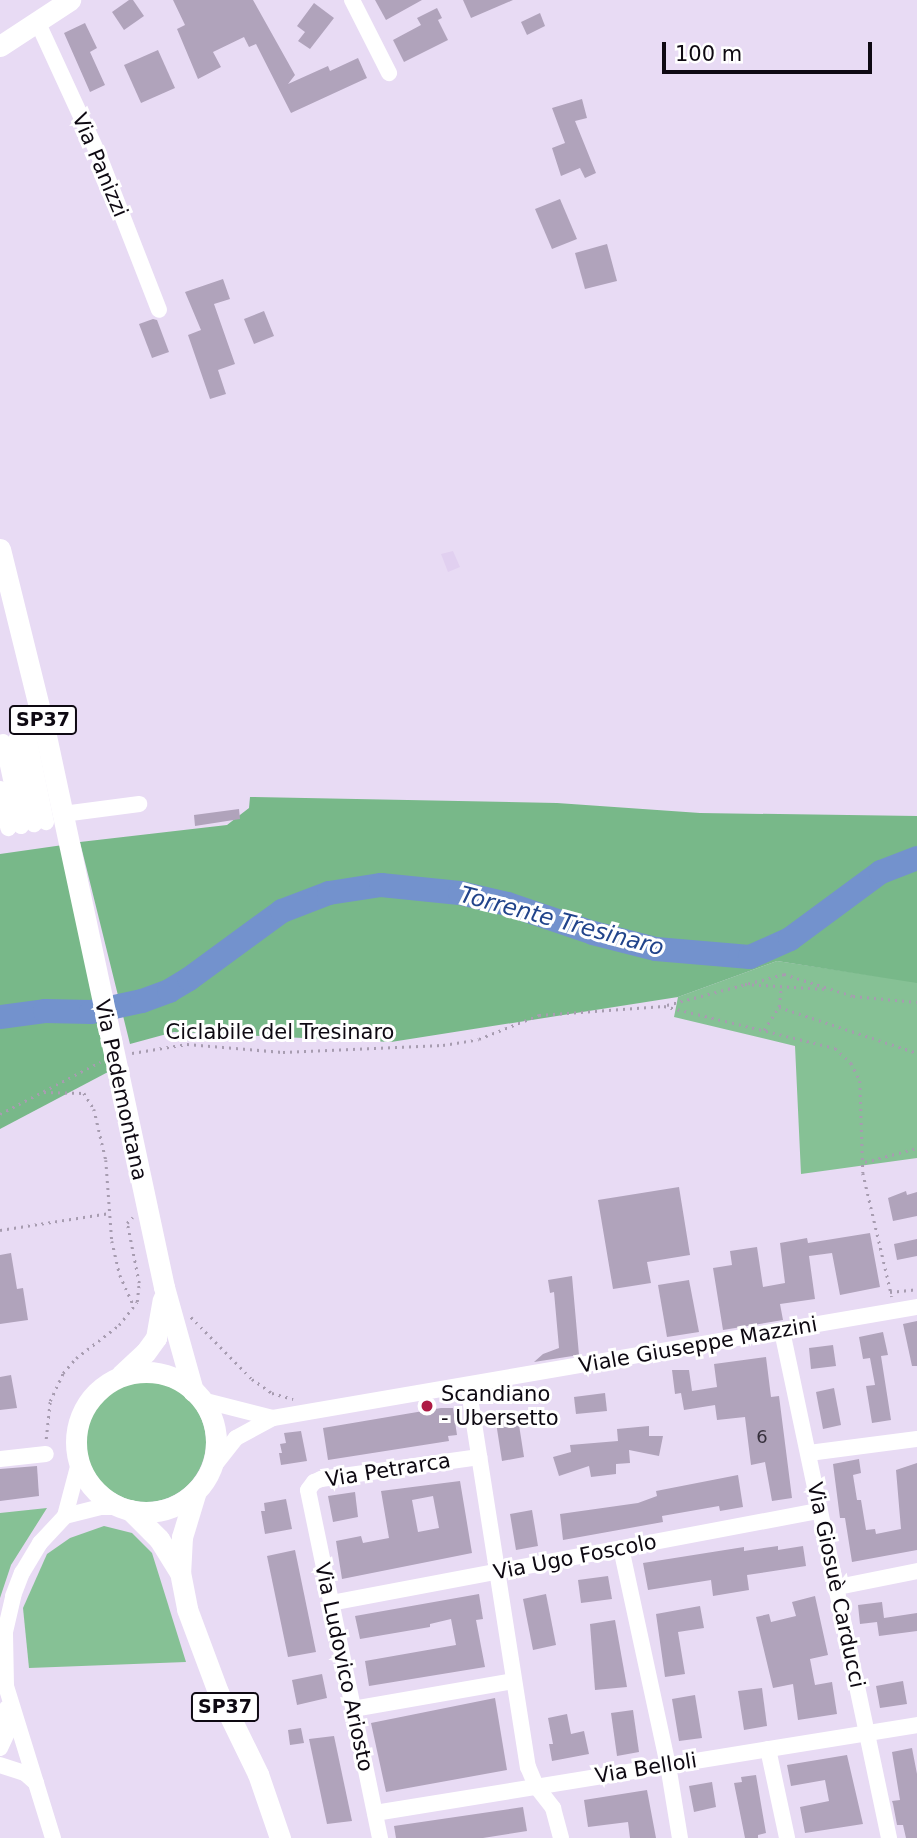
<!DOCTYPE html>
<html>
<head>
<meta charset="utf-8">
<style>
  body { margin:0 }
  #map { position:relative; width:917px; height:1838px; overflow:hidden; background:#e8dbf4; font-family:"DejaVu Sans",sans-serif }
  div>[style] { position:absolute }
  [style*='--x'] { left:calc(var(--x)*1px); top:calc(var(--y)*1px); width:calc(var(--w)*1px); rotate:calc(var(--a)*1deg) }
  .built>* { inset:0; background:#e1d0f0 }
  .green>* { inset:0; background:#86c195 }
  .round { border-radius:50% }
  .forest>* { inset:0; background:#78b889 }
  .river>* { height:24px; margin:-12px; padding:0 12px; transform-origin:12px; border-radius:12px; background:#7392cd }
  .building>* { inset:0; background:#b0a3bb }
  .path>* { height:2.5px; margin-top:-1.25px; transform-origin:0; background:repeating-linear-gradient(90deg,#a79cb0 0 2px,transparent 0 7px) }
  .minor>* { height:16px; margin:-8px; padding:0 8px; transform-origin:8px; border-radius:8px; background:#fff }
  .major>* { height:21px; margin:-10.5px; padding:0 10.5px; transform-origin:10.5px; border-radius:10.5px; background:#fff }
  .major>.ring { margin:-10.5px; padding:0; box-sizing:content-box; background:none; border:21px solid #fff; border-radius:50% }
  .dots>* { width:19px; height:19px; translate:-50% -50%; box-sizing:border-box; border:4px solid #fff; border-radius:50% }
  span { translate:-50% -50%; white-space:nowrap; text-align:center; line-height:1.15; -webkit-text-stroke:6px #fff; paint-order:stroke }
  .number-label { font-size:18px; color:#36303c }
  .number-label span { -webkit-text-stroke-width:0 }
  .shield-label span { padding:2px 5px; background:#fff; border:2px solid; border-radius:5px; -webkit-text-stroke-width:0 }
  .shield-label { font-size:19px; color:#0e0912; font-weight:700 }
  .street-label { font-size:21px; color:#0e0912 }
  .poi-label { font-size:21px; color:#0e0912 }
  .left { translate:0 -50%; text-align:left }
  .water-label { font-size:23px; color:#21448b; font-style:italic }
  .scale { position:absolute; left:662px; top:42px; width:210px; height:32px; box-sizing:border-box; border:4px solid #0e0912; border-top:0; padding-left:9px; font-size:21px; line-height:24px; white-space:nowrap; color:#0e0912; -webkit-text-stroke:5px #fff; paint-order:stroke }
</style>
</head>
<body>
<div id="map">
  <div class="built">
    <i style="clip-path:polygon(453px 551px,460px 567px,448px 572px,441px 554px)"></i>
  </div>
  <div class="green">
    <i style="clip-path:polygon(777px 961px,917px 982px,917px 1158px,801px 1174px,795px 1046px,674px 1017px,678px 997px)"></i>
    <i class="round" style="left:86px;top:1382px;width:120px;height:120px"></i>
    <i style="clip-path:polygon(47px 1508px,11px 1565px,0 1598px,0 1513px)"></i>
    <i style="clip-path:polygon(104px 1526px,132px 1533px,152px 1553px,186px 1662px,29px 1668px,23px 1608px,47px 1554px,70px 1538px)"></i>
  </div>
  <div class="forest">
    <i style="clip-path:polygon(250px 797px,557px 803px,700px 813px,917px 816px,917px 983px,777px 961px,678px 997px,391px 1042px,174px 1032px,130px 1044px,80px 842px,227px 825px,249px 808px)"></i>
    <i style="clip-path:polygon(63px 845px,108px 1072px,0 1129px,0 854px)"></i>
  </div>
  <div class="river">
    <i style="--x:0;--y:1017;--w:45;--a:-7.6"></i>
    <i style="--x:45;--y:1011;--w:46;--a:1.2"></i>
    <i style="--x:91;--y:1012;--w:52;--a:-12.2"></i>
    <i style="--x:142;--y:1001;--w:29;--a:-20"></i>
    <i style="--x:169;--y:991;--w:23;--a:-31"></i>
    <i style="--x:189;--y:979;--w:115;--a:-36.2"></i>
    <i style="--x:282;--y:911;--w:50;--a:-21"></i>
    <i style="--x:329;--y:893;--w:53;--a:-8.7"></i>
    <i style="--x:381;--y:885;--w:79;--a:5.8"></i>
    <i style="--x:460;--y:893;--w:49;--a:12.9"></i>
    <i style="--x:508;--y:904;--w:90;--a:18.8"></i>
    <i style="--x:593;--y:933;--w:65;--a:14.3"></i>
    <i style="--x:656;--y:949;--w:94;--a:4.9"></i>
    <i style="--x:750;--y:957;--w:44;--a:-24.2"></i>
    <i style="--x:790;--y:939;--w:113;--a:-36.4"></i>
    <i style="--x:881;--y:872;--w:39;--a:-21"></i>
  </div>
  <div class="building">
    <i style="clip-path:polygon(129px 0,133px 0,144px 16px,124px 30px,112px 12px)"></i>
    <i style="clip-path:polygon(173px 0,253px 0,295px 75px,288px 84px,328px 66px,330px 71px,358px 58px,367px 78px,291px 113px,256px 44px,249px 47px,244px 37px,213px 52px,221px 67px,198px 79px,177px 29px,185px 25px)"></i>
    <i style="clip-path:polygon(375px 0,422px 0,386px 20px)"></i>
    <i style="clip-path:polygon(463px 0,513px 0,471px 18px)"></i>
    <i style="clip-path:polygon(314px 3px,334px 18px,310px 49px,298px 41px,305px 32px,297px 26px)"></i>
    <i style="clip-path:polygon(437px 8px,442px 18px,438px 20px,448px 40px,404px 62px,393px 40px,421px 25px,417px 18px)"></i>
    <i style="clip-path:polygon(540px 13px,545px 26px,527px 35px,521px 22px)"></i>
    <i style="clip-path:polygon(85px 23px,97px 48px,90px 52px,105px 85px,90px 92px,64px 33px)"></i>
    <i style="clip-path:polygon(158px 50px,175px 88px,141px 103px,124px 65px)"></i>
    <i style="clip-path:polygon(582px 99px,587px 118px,575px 121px,596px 173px,585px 178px,580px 168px,561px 176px,552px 148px,565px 143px,552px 108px)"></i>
    <i style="clip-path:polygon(560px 199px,577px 239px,552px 249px,535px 209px)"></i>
    <i style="clip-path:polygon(607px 244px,617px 281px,585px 289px,575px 253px)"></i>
    <i style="clip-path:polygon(223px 279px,230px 299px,214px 304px,235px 364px,218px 370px,226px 394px,210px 399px,188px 335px,201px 330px,185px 292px)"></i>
    <i style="clip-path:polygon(264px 311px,274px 336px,254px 344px,244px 319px)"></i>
    <i style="clip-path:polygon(153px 319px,157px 320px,169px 352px,152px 358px,139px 324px)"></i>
    <i style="clip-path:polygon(239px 809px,240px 819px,195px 826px,194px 815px)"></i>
    <i style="clip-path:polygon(679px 1187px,690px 1255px,647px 1262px,651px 1283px,613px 1289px,598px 1200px)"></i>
    <i style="clip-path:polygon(906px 1191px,907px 1195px,917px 1192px,917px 1216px,893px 1221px,888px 1198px)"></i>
    <i style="clip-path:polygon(870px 1233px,880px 1287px,840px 1295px,832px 1253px,809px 1256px,815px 1299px,780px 1304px,783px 1320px,723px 1330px,713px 1268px,732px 1265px,730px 1251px,757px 1247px,763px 1287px,785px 1283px,780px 1243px,807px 1238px,808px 1243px)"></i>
    <i style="clip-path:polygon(917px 1239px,917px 1256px,897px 1260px,894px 1244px)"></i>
    <i style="clip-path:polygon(11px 1253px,17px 1289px,23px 1288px,28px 1320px,0 1324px,0 1255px)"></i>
    <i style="clip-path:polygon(572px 1276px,579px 1355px,534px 1362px,543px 1354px,559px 1348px,554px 1292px,550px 1293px,548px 1280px)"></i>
    <i style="clip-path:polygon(689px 1280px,699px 1332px,667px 1337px,658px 1285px)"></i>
    <i style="clip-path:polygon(917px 1321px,917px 1366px,912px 1366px,903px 1324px)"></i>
    <i style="clip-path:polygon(883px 1332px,888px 1355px,881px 1356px,891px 1420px,872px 1423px,866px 1386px,875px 1385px,870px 1358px,863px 1359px,859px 1337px)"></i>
    <i style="clip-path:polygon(833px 1345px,836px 1366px,811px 1369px,809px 1348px)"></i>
    <i style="clip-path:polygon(766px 1357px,771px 1397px,779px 1396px,792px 1498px,772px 1501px,765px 1462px,751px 1465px,745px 1417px,717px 1420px,715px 1405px,684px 1410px,681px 1393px,675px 1394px,672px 1370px,689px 1370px,692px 1391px,717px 1387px,714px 1364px)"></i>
    <i style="clip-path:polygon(11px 1375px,17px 1408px,0 1410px,0 1377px)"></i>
    <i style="clip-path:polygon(834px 1388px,841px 1425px,823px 1429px,816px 1392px)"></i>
    <i style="clip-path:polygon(605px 1393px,607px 1411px,576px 1414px,574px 1397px)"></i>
    <i style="clip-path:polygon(441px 1408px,453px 1408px,457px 1435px,448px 1436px,449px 1441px,328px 1460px,323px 1428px)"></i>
    <i style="clip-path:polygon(517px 1412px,524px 1457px,502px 1461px,495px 1416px)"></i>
    <i style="clip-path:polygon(649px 1426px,649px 1436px,663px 1436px,659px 1456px,629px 1450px,630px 1463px,616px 1464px,616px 1474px,591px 1477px,589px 1466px,559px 1476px,553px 1457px,571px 1452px,570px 1445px,618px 1441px,617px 1429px)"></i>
    <i style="clip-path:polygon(301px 1431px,307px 1461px,281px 1465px,279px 1453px,282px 1453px,280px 1444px,286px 1443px,284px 1433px)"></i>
    <i style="clip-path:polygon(859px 1459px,861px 1473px,853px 1475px,857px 1500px,861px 1500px,866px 1530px,875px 1529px,876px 1534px,901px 1529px,896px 1470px,917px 1463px,917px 1550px,852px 1562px,845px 1518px,840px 1518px,833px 1464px)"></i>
    <i style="clip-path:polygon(37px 1466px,39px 1496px,0 1501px,0 1469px)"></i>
    <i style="clip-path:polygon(738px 1475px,743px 1507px,720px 1511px,719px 1506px,662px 1516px,663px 1522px,563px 1540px,560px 1514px,638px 1503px,657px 1496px,656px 1491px)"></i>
    <i style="clip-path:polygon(evenodd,460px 1481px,472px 1553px,342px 1579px,336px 1541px,361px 1536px,363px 1543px,389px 1538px,381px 1491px,460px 1481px,433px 1496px,439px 1528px,418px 1532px,412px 1500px,433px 1496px)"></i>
    <i style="clip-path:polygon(355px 1492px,358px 1517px,333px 1522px,328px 1496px)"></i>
    <i style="clip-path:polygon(286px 1499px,292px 1529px,265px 1534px,261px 1511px,265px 1511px,264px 1503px)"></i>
    <i style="clip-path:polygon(532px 1510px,538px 1546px,516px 1550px,510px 1514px)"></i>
    <i style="clip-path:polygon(778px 1546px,778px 1550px,803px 1546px,806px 1566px,747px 1575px,749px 1590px,713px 1596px,711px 1580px,648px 1590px,643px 1563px,744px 1547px,744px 1551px)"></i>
    <i style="clip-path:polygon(295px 1550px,316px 1652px,288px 1657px,267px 1556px)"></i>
    <i style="clip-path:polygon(608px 1576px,612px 1599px,581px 1603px,578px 1580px)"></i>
    <i style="clip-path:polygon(479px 1594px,483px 1619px,476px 1620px,485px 1667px,369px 1686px,365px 1661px,456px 1645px,451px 1619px,430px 1624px,430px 1627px,360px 1639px,355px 1616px)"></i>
    <i style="clip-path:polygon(546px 1594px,556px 1645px,533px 1650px,523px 1599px)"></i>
    <i style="clip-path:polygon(815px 1596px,828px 1655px,810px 1659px,815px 1685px,832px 1682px,837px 1714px,798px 1720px,793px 1684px,773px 1688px,756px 1617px,769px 1614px,771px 1622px,796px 1616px,792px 1602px)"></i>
    <i style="clip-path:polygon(882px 1602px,884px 1618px,917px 1613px,917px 1631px,879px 1636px,877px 1622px,860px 1624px,858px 1605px)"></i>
    <i style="clip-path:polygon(700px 1606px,704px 1628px,678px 1632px,685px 1674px,665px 1677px,656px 1614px)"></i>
    <i style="clip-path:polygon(615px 1620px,627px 1687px,595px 1690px,590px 1624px)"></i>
    <i style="clip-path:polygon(322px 1674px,327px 1698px,297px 1705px,292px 1680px)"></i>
    <i style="clip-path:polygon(903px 1681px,907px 1704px,880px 1708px,876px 1686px)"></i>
    <i style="clip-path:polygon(762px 1688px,767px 1726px,744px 1730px,738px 1691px)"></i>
    <i style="clip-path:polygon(695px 1695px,702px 1738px,679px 1741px,672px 1699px)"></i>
    <i style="clip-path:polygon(495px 1698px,507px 1770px,386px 1792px,371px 1723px)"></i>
    <i style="clip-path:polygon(633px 1710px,639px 1752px,617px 1756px,611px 1713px)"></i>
    <i style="clip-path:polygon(567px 1714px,571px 1734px,584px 1731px,589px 1754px,552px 1761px,549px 1744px,553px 1744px,548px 1718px)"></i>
    <i style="clip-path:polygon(301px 1728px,304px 1743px,290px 1745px,288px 1730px)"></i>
    <i style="clip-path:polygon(334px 1736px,352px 1821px,327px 1824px,309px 1739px)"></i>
    <i style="clip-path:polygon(912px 1748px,917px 1774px,917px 1838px,906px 1838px,903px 1825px,897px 1825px,893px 1804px,892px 1801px,900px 1800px,892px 1752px)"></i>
    <i style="clip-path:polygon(847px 1755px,863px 1824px,805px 1833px,800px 1807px,829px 1801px,825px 1780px,791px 1786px,787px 1765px)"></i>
    <i style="clip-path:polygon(756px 1775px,766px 1833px,758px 1835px,758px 1838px,745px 1838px,734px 1783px,742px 1782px,741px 1777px)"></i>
    <i style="clip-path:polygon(712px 1782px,716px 1807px,694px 1812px,689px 1786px)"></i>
    <i style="clip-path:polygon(647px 1790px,656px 1838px,630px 1838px,628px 1822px,588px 1827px,584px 1800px)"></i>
    <i style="clip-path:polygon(523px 1807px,527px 1831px,483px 1838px,396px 1838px,394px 1826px)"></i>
  </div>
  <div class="path">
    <i style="--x:745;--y:984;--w:81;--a:3.5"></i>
    <i style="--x:667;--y:1005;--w:121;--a:-14.8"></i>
    <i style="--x:784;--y:974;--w:72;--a:17.7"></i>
    <i style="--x:853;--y:996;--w:64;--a:5.4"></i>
    <i style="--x:779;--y:1007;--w:145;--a:18.4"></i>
    <i style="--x:764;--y:1030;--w:27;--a:-57"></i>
    <i style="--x:779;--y:1007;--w:20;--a:-84"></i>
    <i style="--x:132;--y:1053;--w:56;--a:-9.3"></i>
    <i style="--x:187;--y:1044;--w:96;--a:4.8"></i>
    <i style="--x:283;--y:1052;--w:160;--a:-2.5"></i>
    <i style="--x:443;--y:1045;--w:36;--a:-9"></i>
    <i style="--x:479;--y:1039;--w:65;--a:-21.8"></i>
    <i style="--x:539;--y:1015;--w:125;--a:-4.1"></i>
    <i style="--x:664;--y:1006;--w:176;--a:13.8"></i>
    <i style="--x:835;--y:1048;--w:22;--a:43"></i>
    <i style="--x:851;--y:1063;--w:20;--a:63"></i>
    <i style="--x:860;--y:1081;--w:92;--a:88.1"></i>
    <i style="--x:863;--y:1173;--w:127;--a:76.8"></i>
    <i style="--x:44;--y:1092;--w:40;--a:1.4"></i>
    <i style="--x:84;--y:1093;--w:19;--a:58"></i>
    <i style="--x:94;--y:1109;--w:52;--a:76.8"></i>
    <i style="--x:106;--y:1160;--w:81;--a:85.8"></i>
    <i style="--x:112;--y:1241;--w:35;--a:77"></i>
    <i style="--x:120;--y:1275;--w:35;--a:66"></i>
    <i style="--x:0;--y:1114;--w:113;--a:-27.5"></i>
    <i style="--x:865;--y:1162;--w:54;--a:-15.1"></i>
    <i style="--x:0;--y:1230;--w:111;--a:-8.8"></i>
    <i style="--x:890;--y:1292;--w:27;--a:-6"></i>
    <i style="--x:191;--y:1317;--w:87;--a:45.5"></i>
    <i style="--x:252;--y:1379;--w:24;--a:35"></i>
    <i style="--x:272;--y:1393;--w:22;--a:16"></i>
    <i style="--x:46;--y:1439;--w:38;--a:-84"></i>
    <i style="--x:50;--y:1401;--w:31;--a:-65"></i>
    <i style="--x:63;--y:1373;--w:20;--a:-49"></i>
    <i style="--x:76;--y:1358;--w:54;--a:-37.5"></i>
    <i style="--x:119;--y:1325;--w:29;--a:-52"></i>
    <i style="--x:137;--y:1302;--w:19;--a:-84"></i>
    <i style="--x:139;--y:1283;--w:61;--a:-101.3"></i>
    <i style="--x:127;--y:1223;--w:8;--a:-45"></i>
  </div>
  <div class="minor">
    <i style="--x:352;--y:0;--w:82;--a:63.1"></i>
    <i style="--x:37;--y:21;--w:149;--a:65.3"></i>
    <i style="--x:99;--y:156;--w:165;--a:68.7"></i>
    <i style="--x:28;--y:735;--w:89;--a:78.3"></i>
    <i style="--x:17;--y:738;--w:88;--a:78.8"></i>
    <i style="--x:3;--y:742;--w:86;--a:77.9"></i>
    <i style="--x:0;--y:789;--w:40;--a:78"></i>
    <i style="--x:63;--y:814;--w:77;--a:-7.5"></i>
    <i style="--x:782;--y:1331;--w:518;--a:78.08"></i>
    <i style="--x:468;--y:1385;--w:387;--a:81.1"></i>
    <i style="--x:528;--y:1767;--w:21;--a:67"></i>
    <i style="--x:536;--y:1786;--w:28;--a:52"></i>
    <i style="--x:553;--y:1808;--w:31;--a:75"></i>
    <i style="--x:202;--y:1400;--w:73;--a:14.2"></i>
    <i style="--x:809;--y:1453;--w:109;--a:-7.4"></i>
    <i style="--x:0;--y:1459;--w:46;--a:-6.2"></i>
    <i style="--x:210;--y:1471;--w:42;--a:-51.8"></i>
    <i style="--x:236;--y:1438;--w:42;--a:-28.4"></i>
    <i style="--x:273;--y:1418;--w:653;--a:-9.78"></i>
    <i style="--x:65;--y:1516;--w:38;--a:-14"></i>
    <i style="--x:102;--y:1507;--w:18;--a:0"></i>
    <i style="--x:621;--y:1548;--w:222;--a:77.8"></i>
    <i style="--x:668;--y:1765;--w:74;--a:80.7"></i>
    <i style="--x:838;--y:1587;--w:81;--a:-11.4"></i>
    <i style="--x:331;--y:1603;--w:496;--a:-10.7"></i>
    <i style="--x:353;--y:1709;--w:163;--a:-9.9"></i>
    <i style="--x:0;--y:1748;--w:17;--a:-65"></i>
    <i style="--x:7;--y:1733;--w:25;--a:-90"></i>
    <i style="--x:768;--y:1749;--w:91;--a:77.9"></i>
    <i style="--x:0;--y:1765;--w:26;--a:18"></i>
    <i style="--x:25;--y:1773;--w:15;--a:42"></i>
    <i style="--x:375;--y:1813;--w:549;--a:-9.22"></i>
    <i style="--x:53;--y:1838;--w:159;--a:-107.2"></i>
    <i style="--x:6;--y:1686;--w:54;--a:-91.1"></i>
    <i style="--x:5;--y:1632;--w:37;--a:-77"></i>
    <i style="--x:13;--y:1596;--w:25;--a:-69"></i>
    <i style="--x:22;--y:1573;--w:35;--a:-59"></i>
    <i style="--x:40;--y:1543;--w:37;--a:-47"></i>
    <i style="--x:65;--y:1516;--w:55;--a:-75.2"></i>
    <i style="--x:380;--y:1838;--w:355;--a:-101.7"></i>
    <i style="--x:308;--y:1490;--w:10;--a:-53"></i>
    <i style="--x:314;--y:1482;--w:8;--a:-23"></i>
    <i style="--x:321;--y:1479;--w:160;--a:-7.9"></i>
  </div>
  <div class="major">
    <i style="--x:0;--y:46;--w:84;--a:-33.3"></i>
    <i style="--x:0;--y:549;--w:187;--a:76.1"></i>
    <i style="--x:45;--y:731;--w:569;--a:77.92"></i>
    <i style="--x:164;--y:1287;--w:108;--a:74.4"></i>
    <i class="ring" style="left:76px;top:1372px;width:119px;height:119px"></i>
    <i style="--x:121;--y:1375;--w:33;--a:-43"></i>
    <i style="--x:145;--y:1353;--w:19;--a:-54"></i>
    <i style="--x:156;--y:1338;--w:39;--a:-80"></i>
    <i style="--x:196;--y:1491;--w:48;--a:106.9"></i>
    <i style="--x:182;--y:1537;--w:35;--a:93"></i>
    <i style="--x:180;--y:1572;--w:38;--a:79"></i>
    <i style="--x:187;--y:1609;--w:89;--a:69.5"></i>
    <i style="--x:218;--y:1692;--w:91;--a:64"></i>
    <i style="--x:258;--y:1774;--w:68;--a:71"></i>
    <i style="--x:130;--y:1510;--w:41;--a:45"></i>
    <i style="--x:159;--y:1539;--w:39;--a:58"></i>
  </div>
  <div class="dots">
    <i style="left:427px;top:1406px;background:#ae1a44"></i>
  </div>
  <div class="number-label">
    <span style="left:762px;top:1437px">6</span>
  </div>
  <div class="shield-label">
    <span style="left:43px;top:720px">SP37</span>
    <span style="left:225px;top:1707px">SP37</span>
  </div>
  <div class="street-label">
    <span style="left:100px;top:165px;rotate:67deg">Via Panizzi</span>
    <span style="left:280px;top:1032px">Ciclabile del Tresinaro</span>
    <span style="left:121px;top:1090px;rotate:78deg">Via Pedemontana</span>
    <span style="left:698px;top:1345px;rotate:-10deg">Viale Giuseppe Mazzini</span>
    <span style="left:388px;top:1470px;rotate:-9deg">Via Petrarca</span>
    <span style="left:575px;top:1557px;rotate:-11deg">Via Ugo Foscolo</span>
    <span style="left:836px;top:1585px;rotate:78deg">Via Giosuè Carducci</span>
    <span style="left:344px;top:1667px;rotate:78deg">Via Ludovico Ariosto</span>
    <span style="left:646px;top:1768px;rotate:-9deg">Via Belloli</span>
  </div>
  <div class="poi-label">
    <span class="left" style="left:441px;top:1406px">Scandiano<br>- Ubersetto</span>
  </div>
  <div class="water-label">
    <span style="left:562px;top:921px;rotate:15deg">Torrente Tresinaro</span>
  </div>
  <div class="scale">100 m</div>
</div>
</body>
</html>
